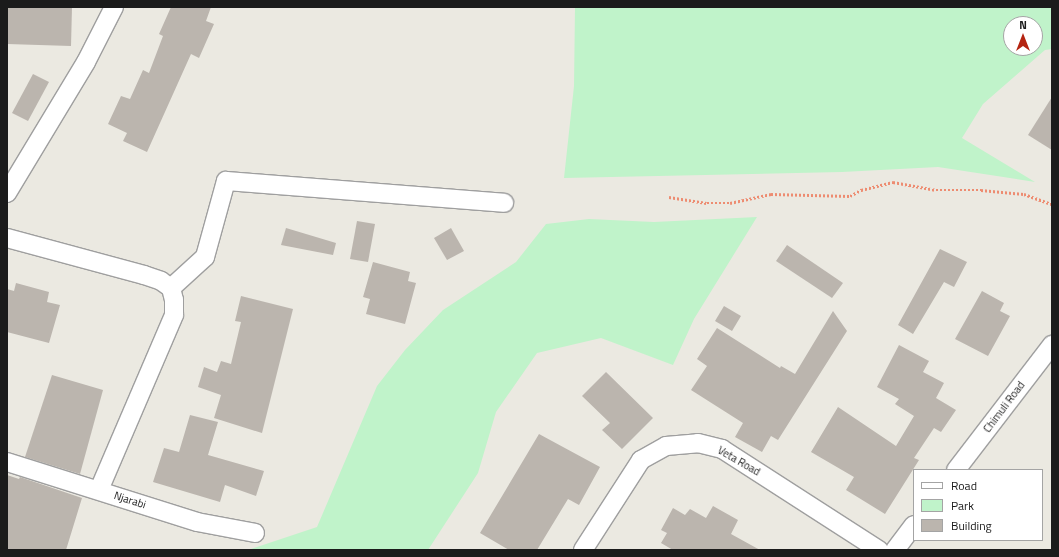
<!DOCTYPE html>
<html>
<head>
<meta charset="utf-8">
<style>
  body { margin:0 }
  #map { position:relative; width:1059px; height:557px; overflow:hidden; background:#ebe9e1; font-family:"Titillium Web",sans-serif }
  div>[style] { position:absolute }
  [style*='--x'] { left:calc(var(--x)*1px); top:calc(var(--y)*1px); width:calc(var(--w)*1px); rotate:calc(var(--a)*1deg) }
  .park>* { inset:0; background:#c0f3ca }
  .building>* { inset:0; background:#bbb5ae }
  .path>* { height:2.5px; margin-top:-1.25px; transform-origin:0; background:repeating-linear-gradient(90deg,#ed8c71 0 2px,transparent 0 4px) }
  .roads { filter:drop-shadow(1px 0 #9f9f9f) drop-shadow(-1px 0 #9f9f9f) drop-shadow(0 1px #9f9f9f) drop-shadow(0 -1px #9f9f9f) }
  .street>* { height:18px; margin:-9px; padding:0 9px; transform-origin:9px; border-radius:9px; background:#fff }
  span { translate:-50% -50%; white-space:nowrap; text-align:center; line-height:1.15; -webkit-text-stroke:3px #fff; paint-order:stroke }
  .street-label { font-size:11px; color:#1b1b1b }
  .frame { position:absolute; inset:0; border:8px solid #1b1b1b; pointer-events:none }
  .legend { position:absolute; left:913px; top:469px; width:130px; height:72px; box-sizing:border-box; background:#fff; border:1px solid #a4a4a4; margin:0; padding:5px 7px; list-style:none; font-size:12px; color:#1b1b1b }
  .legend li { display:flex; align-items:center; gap:8px; height:20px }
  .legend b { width:20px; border:1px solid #a4a4a4 }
  .north { position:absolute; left:1003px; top:16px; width:40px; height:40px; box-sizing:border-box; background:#fff; border:1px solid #a4a4a4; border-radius:50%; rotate:0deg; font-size:11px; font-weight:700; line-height:16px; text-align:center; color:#1b1b1b }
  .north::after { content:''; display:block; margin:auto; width:14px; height:18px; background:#b42411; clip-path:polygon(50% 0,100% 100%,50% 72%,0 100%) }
</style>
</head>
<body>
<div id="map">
  <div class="park">
    <i style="clip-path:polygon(evenodd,575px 7px,1052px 7px,1052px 49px,1045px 50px,983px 104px,962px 138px,1035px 182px,938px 167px,842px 172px,564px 178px,574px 86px,575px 7px,1011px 24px,1035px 24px,1035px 48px,1011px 48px,1011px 24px)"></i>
    <i style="clip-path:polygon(757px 217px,694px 319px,673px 365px,601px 338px,537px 353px,496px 412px,478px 473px,428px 550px,248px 550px,317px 527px,377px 386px,405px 350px,443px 310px,516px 262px,546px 224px,589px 219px,654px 222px)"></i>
  </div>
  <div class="building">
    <i style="clip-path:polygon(7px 7px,72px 7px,71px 46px,7px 44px)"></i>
    <i style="clip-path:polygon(171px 7px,211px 7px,206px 21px,214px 24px,199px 58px,191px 54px,147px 152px,123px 141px,127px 133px,108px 124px,121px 96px,130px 99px,143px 70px,149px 73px,163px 36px,159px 34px)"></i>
    <i style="clip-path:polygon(33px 74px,49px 82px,28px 121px,12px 113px)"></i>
    <i style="clip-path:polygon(1052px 97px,1052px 150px,1028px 135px)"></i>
    <i style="clip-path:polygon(357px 221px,375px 224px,368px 262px,350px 259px)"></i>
    <i style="clip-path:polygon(286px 228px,336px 243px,333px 255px,281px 245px)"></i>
    <i style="clip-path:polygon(451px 228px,464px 251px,447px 260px,434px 238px)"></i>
    <i style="clip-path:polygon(787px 245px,843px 283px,832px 298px,776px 261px)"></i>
    <i style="clip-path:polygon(940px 249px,967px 262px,954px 287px,944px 282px,913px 334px,898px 325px)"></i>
    <i style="clip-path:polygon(373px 262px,410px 272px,408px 281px,416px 283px,405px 324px,366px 314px,370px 299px,363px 297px)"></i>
    <i style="clip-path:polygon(16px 283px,49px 292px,47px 302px,60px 305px,49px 343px,7px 332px,7px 289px,14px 291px)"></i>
    <i style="clip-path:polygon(982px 291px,1004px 303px,1000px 311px,1010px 316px,988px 356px,955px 339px)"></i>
    <i style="clip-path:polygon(241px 296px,293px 309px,262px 433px,214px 418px,221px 395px,198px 387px,204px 367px,217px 372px,221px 361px,231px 364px,241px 322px,235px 321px)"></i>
    <i style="clip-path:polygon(724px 306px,741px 316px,732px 331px,715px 321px)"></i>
    <i style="clip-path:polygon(833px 311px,847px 331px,778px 440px,771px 436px,762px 452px,735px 437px,743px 423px,691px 390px,707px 366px,697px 359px,717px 328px,780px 368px,781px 366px,795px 374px)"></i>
    <i style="clip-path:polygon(899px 345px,929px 361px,923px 372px,944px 383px,936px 398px,956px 410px,941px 432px,934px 428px,914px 458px,919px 460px,885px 514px,846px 490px,854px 477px,811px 452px,838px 407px,896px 446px,914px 416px,895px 404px,899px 399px,877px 387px)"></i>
    <i style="clip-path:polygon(606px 372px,653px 418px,622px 449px,602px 430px,610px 423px,582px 396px)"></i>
    <i style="clip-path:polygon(52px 375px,103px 390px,80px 474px,25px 457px)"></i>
    <i style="clip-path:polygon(190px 415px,218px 422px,208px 455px,264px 471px,256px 496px,225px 485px,220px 502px,153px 482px,164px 448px,179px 452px)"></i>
    <i style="clip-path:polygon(539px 434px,600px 467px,579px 505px,568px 499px,537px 550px,509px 550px,480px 533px)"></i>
    <i style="clip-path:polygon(7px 475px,19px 479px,20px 477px,82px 498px,66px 550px,7px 550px)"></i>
    <i style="clip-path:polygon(713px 506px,738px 520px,731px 534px,760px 550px,673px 550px,661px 543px,667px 533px,661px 530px,673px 508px,685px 515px,690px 509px,706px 518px)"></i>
  </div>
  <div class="path">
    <i style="--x:669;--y:197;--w:38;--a:9"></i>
    <i style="--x:707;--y:203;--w:23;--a:0"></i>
    <i style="--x:730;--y:203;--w:42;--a:-12.4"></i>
    <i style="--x:771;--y:194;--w:79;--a:1.5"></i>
    <i style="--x:850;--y:196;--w:13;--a:-29"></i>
    <i style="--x:861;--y:190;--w:33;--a:-14"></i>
    <i style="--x:893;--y:182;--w:44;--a:10.5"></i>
    <i style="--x:936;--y:190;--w:45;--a:0"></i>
    <i style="--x:981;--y:190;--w:43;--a:5.3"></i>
    <i style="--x:1024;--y:194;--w:30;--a:20"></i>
  </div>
  <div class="roads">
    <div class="street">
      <i style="--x:7;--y:193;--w:153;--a:-58.9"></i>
      <i style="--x:86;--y:62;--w:62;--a:-63"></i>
      <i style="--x:7;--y:238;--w:142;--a:15.1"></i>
      <i style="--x:144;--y:275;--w:18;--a:19"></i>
      <i style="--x:161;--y:281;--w:12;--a:35"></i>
      <i style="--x:171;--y:288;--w:12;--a:76"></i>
      <i style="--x:174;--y:300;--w:15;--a:90"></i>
      <i style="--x:174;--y:315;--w:190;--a:113.2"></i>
      <i style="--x:171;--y:288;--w:46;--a:-42.4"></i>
      <i style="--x:205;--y:257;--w:79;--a:-74.6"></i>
      <i style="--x:226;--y:181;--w:279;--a:4.5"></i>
      <i style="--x:7;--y:462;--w:199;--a:17.5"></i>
      <i style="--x:197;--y:522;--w:59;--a:10.7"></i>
      <i style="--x:956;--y:470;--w:158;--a:-52.5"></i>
      <i style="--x:583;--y:550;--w:107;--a:-57.2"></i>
      <i style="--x:641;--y:460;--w:29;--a:-29"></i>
      <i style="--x:666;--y:446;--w:32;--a:-5"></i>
      <i style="--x:698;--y:443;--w:25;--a:14"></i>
      <i style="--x:722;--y:449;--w:187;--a:32.8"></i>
      <i style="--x:895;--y:550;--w:31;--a:-53"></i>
    </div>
  </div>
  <div class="street-label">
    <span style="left:1004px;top:407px;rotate:-53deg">Chimuli Road</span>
    <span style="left:739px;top:461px;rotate:30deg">Veta Road</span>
    <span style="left:130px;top:500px;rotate:18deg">Njarabi</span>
  </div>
  <div class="frame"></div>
  <ul class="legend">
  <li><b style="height:5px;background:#fff"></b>Road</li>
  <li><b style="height:11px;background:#c0f3ca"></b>Park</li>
  <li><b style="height:11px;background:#bbb5ae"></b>Building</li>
  </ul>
  <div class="north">N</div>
</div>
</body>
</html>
